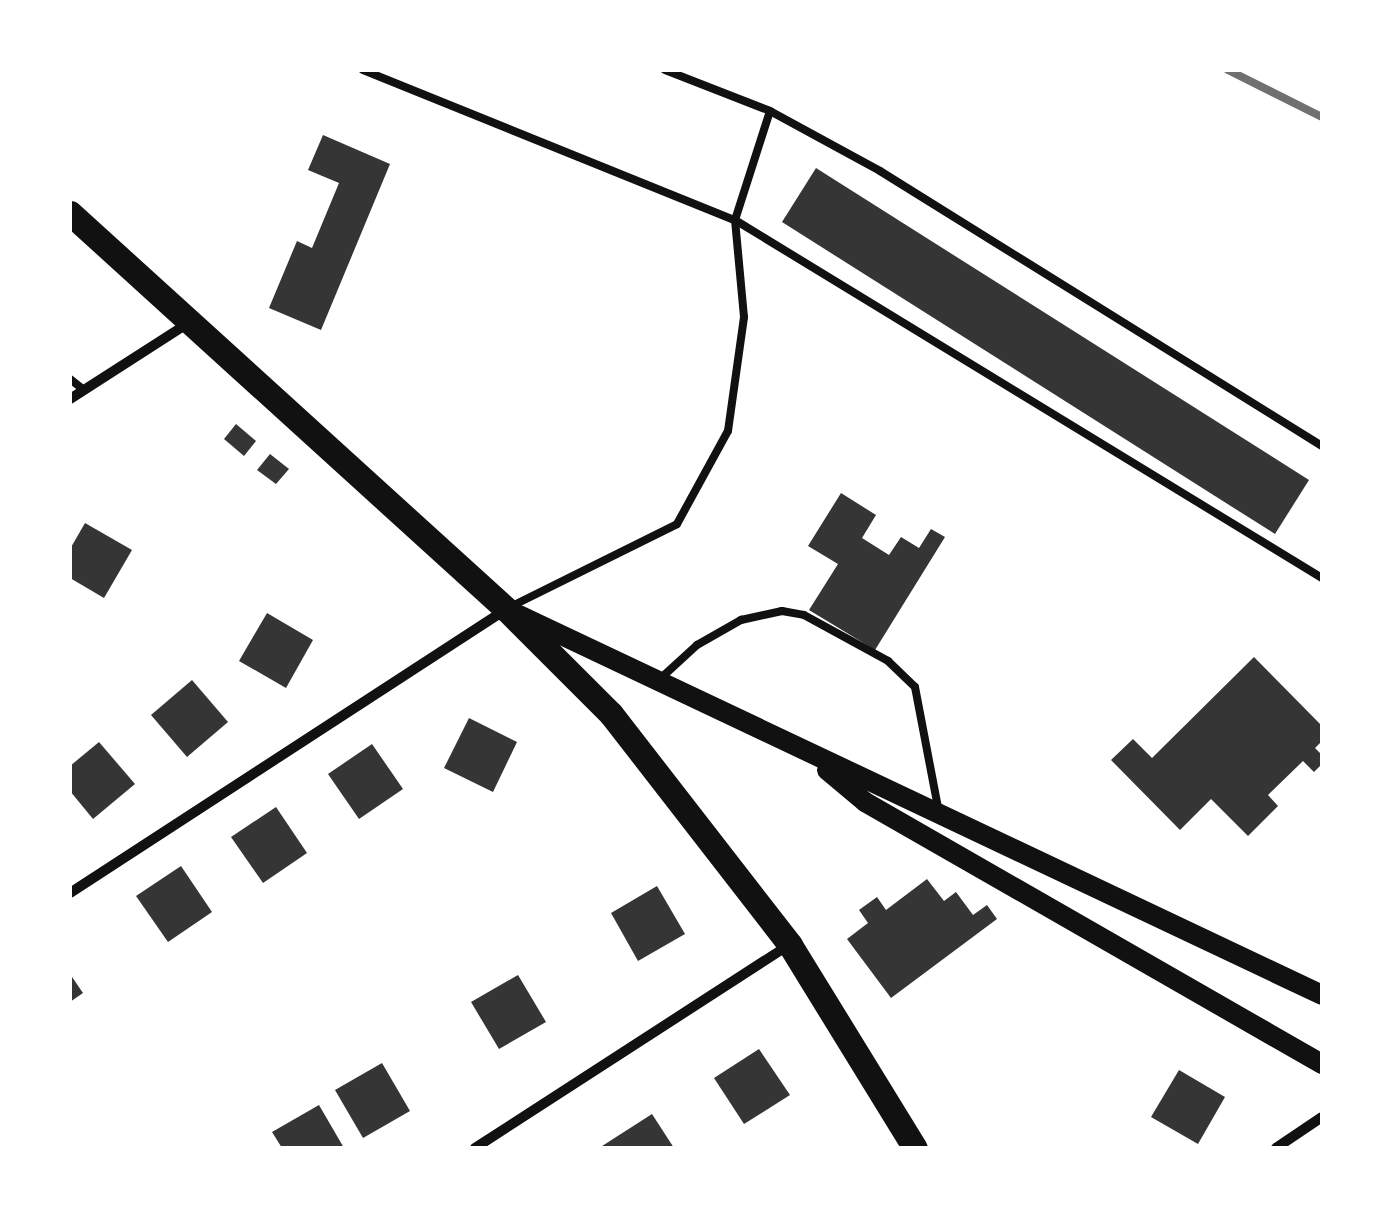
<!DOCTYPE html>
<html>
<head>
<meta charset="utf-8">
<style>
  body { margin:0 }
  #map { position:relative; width:1392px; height:1218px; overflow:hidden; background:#fff; font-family:Lato,sans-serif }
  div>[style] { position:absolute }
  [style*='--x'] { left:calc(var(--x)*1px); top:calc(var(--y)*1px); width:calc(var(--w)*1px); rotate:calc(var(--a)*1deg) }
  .building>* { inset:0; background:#353535 }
  .service>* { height:8px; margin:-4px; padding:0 4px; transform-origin:4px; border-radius:4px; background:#111 }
  .minor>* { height:10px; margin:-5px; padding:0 5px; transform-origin:5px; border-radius:5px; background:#111 }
  .secondary>* { height:20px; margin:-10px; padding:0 10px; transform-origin:10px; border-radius:10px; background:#111 }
  .primary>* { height:25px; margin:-12.5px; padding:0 12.5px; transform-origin:12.5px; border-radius:12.5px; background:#111 }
  .rail>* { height:8px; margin:-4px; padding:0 4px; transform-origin:4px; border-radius:4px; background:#707070 }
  span { translate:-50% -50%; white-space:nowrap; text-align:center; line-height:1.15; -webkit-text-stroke:8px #fff; paint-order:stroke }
  .frame { position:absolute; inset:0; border:72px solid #fff; pointer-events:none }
</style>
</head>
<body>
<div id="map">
  <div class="building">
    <i style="clip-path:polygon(323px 135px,390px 164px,321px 330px,269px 308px,297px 241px,312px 248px,339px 183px,308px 170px)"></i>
    <i style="clip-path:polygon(816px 168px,1309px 480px,1275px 534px,782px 222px)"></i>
    <i style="clip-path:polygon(236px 424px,256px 441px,244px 456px,224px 439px)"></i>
    <i style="clip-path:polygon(270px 454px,289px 469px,276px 484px,257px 470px)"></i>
    <i style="clip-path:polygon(841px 493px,876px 515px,862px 538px,889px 555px,901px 537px,919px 548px,931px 529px,945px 537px,875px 650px,809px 610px,838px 564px,808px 546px)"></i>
    <i style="clip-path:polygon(85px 523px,132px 550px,104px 598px,70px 578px,70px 549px)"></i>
    <i style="clip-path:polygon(267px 613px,313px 640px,286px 688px,239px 661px)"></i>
    <i style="clip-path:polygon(1254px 657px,1322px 726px,1322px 741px,1315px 748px,1322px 755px,1322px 764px,1314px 772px,1303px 761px,1268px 795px,1278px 806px,1248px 836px,1211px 799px,1180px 830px,1111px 760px,1133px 739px,1152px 758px)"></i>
    <i style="clip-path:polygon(192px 680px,228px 722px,187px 757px,151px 715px)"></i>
    <i style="clip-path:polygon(469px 718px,517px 742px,493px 792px,444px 768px)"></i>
    <i style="clip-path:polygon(99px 742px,135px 784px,93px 819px,70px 791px,70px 766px)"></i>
    <i style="clip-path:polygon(372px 744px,403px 789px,359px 819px,328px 774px)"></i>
    <i style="clip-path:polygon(276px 807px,307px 853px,263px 883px,231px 837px)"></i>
    <i style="clip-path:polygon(181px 866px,212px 912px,168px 942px,136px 896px)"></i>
    <i style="clip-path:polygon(927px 879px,944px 901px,956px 892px,973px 915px,987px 905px,997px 919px,891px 998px,847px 939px,868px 923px,859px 910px,877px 897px,886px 910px)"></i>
    <i style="clip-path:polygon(657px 886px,685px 934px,638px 961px,611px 913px)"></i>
    <i style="clip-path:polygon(70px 974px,83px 993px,70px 1002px)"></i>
    <i style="clip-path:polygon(518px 975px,546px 1022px,499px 1049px,471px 1002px)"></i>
    <i style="clip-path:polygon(759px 1049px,790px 1095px,744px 1124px,714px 1078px)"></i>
    <i style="clip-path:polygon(382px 1063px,410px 1111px,363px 1138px,335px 1090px)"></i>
    <i style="clip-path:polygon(1179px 1070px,1225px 1097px,1198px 1144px,1151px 1117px)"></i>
    <i style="clip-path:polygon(319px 1105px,344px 1148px,282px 1148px,272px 1132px)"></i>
    <i style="clip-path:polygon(652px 1114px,674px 1148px,599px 1148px)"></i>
  </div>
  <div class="service">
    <i style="--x:363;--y:70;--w:401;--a:22"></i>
    <i style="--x:735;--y:220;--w:114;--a:-72.2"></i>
    <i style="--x:770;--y:111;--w:125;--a:28.6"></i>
    <i style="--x:880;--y:171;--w:521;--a:31.89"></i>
    <i style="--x:665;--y:70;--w:113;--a:21.3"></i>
    <i style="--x:70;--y:379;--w:18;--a:38"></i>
    <i style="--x:510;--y:607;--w:186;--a:-26.4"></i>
    <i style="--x:677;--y:524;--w:106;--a:-61.3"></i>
    <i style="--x:728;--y:431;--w:115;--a:-82"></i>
    <i style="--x:744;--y:317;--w:97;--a:-95.3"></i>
    <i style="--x:735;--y:220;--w:688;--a:31.38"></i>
    <i style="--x:661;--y:678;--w:49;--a:-42.5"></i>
    <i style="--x:697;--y:645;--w:51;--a:-29.6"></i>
    <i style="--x:741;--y:620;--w:42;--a:-12.4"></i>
    <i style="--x:782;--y:611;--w:22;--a:10"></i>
    <i style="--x:804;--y:615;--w:96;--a:28.7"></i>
    <i style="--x:888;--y:661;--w:37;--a:44"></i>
    <i style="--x:915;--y:687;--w:123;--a:79.2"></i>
  </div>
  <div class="minor">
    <i style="--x:70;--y:399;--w:139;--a:-32.7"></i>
    <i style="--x:70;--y:893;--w:519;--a:-33.05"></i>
    <i style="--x:475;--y:1148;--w:374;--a:-32.9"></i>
    <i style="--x:1276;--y:1148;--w:55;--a:-34"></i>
  </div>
  <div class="secondary">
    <i style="--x:519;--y:615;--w:888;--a:25.32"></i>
    <i style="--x:827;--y:770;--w:50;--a:40.1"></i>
    <i style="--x:865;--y:802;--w:527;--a:29.83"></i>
  </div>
  <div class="primary">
    <i style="--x:70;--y:213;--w:589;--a:42.25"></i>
    <i style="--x:506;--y:609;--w:148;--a:45"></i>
    <i style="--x:611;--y:714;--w:292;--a:52.2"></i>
    <i style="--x:790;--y:945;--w:238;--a:58.4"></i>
  </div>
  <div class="rail">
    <i style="--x:1228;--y:70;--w:105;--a:26.6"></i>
  </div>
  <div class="frame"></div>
</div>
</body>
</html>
